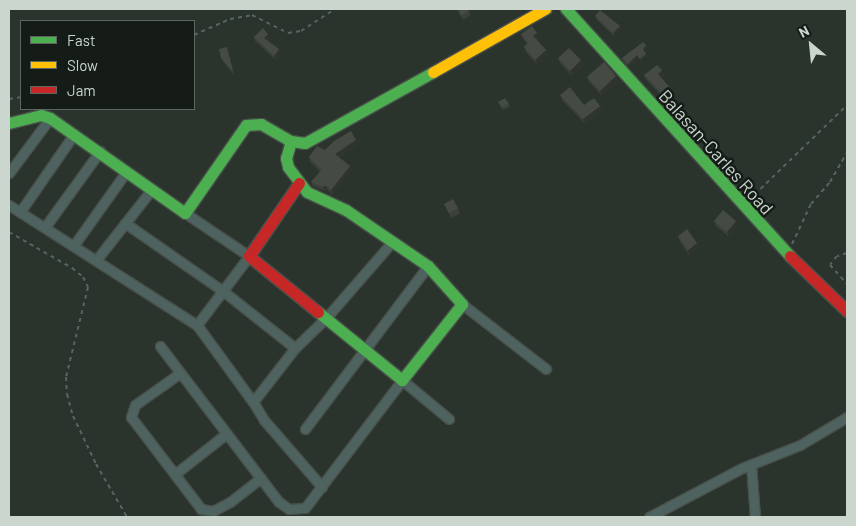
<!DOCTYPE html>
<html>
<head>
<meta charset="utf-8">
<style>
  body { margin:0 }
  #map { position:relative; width:856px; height:526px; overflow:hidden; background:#2a332c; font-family:Barlow,sans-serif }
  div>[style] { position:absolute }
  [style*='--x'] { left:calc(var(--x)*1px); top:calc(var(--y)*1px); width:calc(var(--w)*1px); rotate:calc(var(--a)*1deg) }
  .path>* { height:2px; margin-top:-1px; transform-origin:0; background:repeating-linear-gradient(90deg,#566562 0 4px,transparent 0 8px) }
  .roads { filter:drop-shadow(1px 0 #48504a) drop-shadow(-1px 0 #48504a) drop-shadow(0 1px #48504a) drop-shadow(0 -1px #48504a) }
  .street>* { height:9px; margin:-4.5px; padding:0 4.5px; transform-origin:4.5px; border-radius:4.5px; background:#4e635f }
  .fast>* { height:11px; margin:-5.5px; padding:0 5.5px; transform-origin:5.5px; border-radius:5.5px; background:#4caf50 }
  .slow>* { height:11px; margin:-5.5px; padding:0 5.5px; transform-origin:5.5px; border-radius:5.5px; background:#ffc107 }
  .jam>* { height:11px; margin:-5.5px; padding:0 5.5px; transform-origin:5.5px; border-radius:5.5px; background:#c62828 }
  .wall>* { inset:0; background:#3b403a }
  .shaded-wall>* { inset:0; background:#30342f }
  .building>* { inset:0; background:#454b43 }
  span { translate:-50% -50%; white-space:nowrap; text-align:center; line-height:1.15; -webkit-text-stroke:5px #151c17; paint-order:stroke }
  .street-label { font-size:18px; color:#cbd6ce }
  .frame { position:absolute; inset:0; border:10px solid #cbd6ce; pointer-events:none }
  .legend { position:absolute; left:20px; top:20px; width:175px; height:90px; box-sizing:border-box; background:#151c17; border:1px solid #5e6660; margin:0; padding:6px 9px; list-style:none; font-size:15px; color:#cbd6ce }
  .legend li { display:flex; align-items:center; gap:10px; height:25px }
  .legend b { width:25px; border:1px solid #5e6660 }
  .north { position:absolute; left:786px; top:20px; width:50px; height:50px; -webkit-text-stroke:4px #151c17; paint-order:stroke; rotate:332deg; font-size:14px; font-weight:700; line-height:20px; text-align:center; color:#cbd6ce }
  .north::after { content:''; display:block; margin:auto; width:18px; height:22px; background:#cbd6ce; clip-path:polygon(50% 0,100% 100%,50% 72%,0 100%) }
</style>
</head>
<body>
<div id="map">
  <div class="path">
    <i style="--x:194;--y:35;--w:39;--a:-24"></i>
    <i style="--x:230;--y:19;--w:22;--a:-10"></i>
    <i style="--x:252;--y:15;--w:40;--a:26.6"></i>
    <i style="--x:288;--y:33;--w:13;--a:-9"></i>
    <i style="--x:301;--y:31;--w:40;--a:-32.9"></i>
    <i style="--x:9;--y:99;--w:12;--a:-9"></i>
    <i style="--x:749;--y:200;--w:136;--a:-44.1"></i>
    <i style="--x:9;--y:232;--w:73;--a:29.7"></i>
    <i style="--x:72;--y:268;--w:14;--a:39"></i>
    <i style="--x:83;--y:277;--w:11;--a:63"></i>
    <i style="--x:88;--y:287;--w:93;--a:103.7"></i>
    <i style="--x:66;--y:377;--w:17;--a:87"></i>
    <i style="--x:67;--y:394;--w:23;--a:75"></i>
    <i style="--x:73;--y:416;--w:53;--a:64.4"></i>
    <i style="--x:96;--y:464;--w:61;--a:59.7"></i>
    <i style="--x:792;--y:244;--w:44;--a:-64.6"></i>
    <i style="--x:811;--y:204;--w:29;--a:-49"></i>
    <i style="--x:830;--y:182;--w:34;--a:-60"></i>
    <i style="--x:847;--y:253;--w:10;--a:163"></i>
    <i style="--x:837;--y:256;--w:11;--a:128"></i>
    <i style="--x:830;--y:265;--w:25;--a:48"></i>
  </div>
  <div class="roads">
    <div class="street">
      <i style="--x:9;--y:173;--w:69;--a:-53.3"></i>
      <i style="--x:9;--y:205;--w:223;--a:32.6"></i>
      <i style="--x:197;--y:325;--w:86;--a:-53"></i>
      <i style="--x:249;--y:256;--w:77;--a:-146.1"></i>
      <i style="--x:20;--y:212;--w:95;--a:-55.3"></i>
      <i style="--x:125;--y:223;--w:119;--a:34.8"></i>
      <i style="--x:223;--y:291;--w:92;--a:38.4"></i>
      <i style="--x:45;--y:227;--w:94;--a:-54.1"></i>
      <i style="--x:74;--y:245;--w:90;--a:-54.5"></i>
      <i style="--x:97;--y:259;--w:89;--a:-51.8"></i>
      <i style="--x:462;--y:304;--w:106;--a:37.7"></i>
      <i style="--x:197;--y:325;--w:95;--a:54"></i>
      <i style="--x:160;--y:346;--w:196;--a:52.7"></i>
      <i style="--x:279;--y:502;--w:12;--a:35"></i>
      <i style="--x:289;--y:509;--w:16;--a:-4"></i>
      <i style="--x:305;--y:508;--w:161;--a:-52.8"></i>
      <i style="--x:402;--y:380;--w:61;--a:39.7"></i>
      <i style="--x:180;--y:373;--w:55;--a:144.6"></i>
      <i style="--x:135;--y:405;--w:13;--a:108"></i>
      <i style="--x:131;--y:417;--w:116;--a:52.7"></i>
      <i style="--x:201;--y:509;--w:12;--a:9"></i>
      <i style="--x:213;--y:511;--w:19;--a:-28"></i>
      <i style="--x:230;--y:502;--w:39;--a:-38"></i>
      <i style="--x:305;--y:429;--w:204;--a:-53"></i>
      <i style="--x:751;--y:464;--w:53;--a:85.7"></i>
      <i style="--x:175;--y:474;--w:65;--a:-38.1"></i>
      <i style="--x:322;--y:487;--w:89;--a:-130.9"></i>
      <i style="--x:264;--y:420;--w:21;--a:-121"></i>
      <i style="--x:253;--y:402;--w:68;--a:-52.1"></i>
      <i style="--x:295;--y:348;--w:43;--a:-44.1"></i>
      <i style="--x:326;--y:318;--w:101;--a:-49"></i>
      <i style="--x:649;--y:517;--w:105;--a:-27.8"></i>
      <i style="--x:742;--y:468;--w:62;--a:-21.6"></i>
      <i style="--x:800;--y:445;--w:55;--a:-30.8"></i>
    </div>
    <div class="fast">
      <i style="--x:566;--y:9;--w:333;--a:47.8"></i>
      <i style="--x:9;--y:123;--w:33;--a:-14"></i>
      <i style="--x:41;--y:115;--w:9;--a:18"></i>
      <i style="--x:50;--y:118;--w:165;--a:35.1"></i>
      <i style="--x:185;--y:213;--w:107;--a:-55.3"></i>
      <i style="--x:246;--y:125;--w:15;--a:-4"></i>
      <i style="--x:261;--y:124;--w:34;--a:30"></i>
      <i style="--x:291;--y:141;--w:14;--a:8"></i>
      <i style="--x:305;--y:143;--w:146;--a:-29"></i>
      <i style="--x:291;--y:141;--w:18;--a:106"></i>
      <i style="--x:286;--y:158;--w:9;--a:77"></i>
      <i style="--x:288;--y:167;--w:31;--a:53"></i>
      <i style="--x:307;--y:192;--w:43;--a:24.8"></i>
      <i style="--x:346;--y:210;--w:99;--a:34.3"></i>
      <i style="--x:428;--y:266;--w:51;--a:48.2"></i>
      <i style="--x:462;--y:304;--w:97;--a:128.3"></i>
      <i style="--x:402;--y:380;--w:108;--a:-141"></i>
    </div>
    <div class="slow">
      <i style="--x:433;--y:72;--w:129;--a:-29.4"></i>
    </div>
    <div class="jam">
      <i style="--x:299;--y:183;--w:88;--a:124.4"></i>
      <i style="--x:249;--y:256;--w:89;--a:39.1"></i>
      <i style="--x:790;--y:256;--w:79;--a:44"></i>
    </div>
  </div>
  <div class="wall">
    <i style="clip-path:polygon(457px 9px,468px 9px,471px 15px,463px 20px)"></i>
    <i style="clip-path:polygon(595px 16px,620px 26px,621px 30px,615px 37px,597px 20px)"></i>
    <i style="clip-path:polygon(268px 34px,270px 37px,267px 40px,281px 53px,276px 60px,255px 41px,254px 37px)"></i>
    <i style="clip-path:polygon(521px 34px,539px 38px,537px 40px,546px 50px,548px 56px,537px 65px,526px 52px,524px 47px,527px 44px,523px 39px)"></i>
    <i style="clip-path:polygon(646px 45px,647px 48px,644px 51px,647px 56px,641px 61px,638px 57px,628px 67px,623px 61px,622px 58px)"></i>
    <i style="clip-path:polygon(228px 50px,234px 75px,222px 60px,221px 58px)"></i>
    <i style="clip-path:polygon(558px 58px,581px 60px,583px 65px,572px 76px,560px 63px)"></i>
    <i style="clip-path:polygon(662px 70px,664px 75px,661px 78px,674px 95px,666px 101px,646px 79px,644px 75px)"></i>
    <i style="clip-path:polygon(587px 77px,618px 82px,602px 96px,589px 82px)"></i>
    <i style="clip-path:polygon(560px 95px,584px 105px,600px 106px,602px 111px,585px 124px,562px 100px)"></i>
    <i style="clip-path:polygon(498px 102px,509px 104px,510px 107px,503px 110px)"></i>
    <i style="clip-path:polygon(358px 144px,339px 157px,350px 166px,352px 170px,332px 195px,327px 189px,325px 191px,313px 186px,311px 182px,320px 171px,310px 162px,309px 157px,325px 150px)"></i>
    <i style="clip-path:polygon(444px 204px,458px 208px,460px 214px,451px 218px)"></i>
    <i style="clip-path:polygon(714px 221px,736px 221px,737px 226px,729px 237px,716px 226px)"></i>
    <i style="clip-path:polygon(678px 236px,697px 243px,699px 248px,689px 255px,680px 242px)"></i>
  </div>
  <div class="shaded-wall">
    <i style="clip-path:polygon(446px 9px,452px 9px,447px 12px)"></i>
    <i style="clip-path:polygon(620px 26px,621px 30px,615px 37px,613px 33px)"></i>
    <i style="clip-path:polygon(537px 33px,539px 38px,535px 41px,533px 36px)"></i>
    <i style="clip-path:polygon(268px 34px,270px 37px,265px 42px,264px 38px)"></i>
    <i style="clip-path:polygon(646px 45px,647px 48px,644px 52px,643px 49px)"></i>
    <i style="clip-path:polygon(279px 49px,281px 53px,276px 60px,274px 56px)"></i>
    <i style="clip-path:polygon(546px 50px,548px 56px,537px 65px,535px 60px)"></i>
    <i style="clip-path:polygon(646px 54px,647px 56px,641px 61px,640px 59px)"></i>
    <i style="clip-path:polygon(637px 55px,638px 57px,628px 67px,628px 64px)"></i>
    <i style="clip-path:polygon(581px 60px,583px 65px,572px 76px,570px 71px)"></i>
    <i style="clip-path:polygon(662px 70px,664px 75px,659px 79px,658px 74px)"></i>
    <i style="clip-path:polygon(616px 76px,618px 82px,602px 96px,600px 91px)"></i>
    <i style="clip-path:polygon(672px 90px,674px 95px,666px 101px,665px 97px)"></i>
    <i style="clip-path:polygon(600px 106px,602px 111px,585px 124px,583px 119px)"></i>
    <i style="clip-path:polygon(356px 140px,358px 144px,337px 158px,335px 154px)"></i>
    <i style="clip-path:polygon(350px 166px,352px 170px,332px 195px,331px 190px)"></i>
    <i style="clip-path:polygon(325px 185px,327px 189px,325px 191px,323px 187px)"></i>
    <i style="clip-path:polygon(736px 221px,737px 226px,729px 237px,727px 232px)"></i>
    <i style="clip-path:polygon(697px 243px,699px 248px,689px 255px,688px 250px)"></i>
  </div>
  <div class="building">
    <i style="clip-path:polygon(458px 9px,468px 9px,469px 11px,461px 16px)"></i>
    <i style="clip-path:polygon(600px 10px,620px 26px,613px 33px,595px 16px)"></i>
    <i style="clip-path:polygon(532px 26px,537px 33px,533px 36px,546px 50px,535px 60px,524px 47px,528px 43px,521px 34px)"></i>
    <i style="clip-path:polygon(263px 28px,268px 34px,264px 38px,279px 49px,274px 56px,254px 37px)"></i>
    <i style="clip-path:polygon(643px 42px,646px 45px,643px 49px,646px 54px,640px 59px,637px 55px,628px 64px,622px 58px)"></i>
    <i style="clip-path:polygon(227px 47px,233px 72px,221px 58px,219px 49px)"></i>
    <i style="clip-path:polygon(569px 48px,581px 60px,570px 71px,558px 58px)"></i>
    <i style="clip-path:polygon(604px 62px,616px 76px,600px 91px,587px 77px)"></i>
    <i style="clip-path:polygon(657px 65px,662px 70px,658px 74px,672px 90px,665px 97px,644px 75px)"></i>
    <i style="clip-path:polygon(570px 87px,584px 105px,594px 98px,600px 106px,583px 119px,560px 95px)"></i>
    <i style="clip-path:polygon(505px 98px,509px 104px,502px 108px,498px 102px)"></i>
    <i style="clip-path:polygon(351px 131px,356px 140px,335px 154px,350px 166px,331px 190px,325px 185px,323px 187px,311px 182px,322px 170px,309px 157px,317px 146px,325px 150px,334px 141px)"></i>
    <i style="clip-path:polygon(453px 199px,458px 208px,449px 213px,444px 204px)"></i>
    <i style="clip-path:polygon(723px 210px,736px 221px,727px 232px,714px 221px)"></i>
    <i style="clip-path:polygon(687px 229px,697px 243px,688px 250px,678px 236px)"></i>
  </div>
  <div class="street-label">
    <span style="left:716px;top:152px;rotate:48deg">Balasan-Carles Road</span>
  </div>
  <div class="frame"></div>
  <ul class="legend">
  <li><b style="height:6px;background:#4caf50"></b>Fast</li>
  <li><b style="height:6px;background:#ffc107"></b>Slow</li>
  <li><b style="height:6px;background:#c62828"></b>Jam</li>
  </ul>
  <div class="north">N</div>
</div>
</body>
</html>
